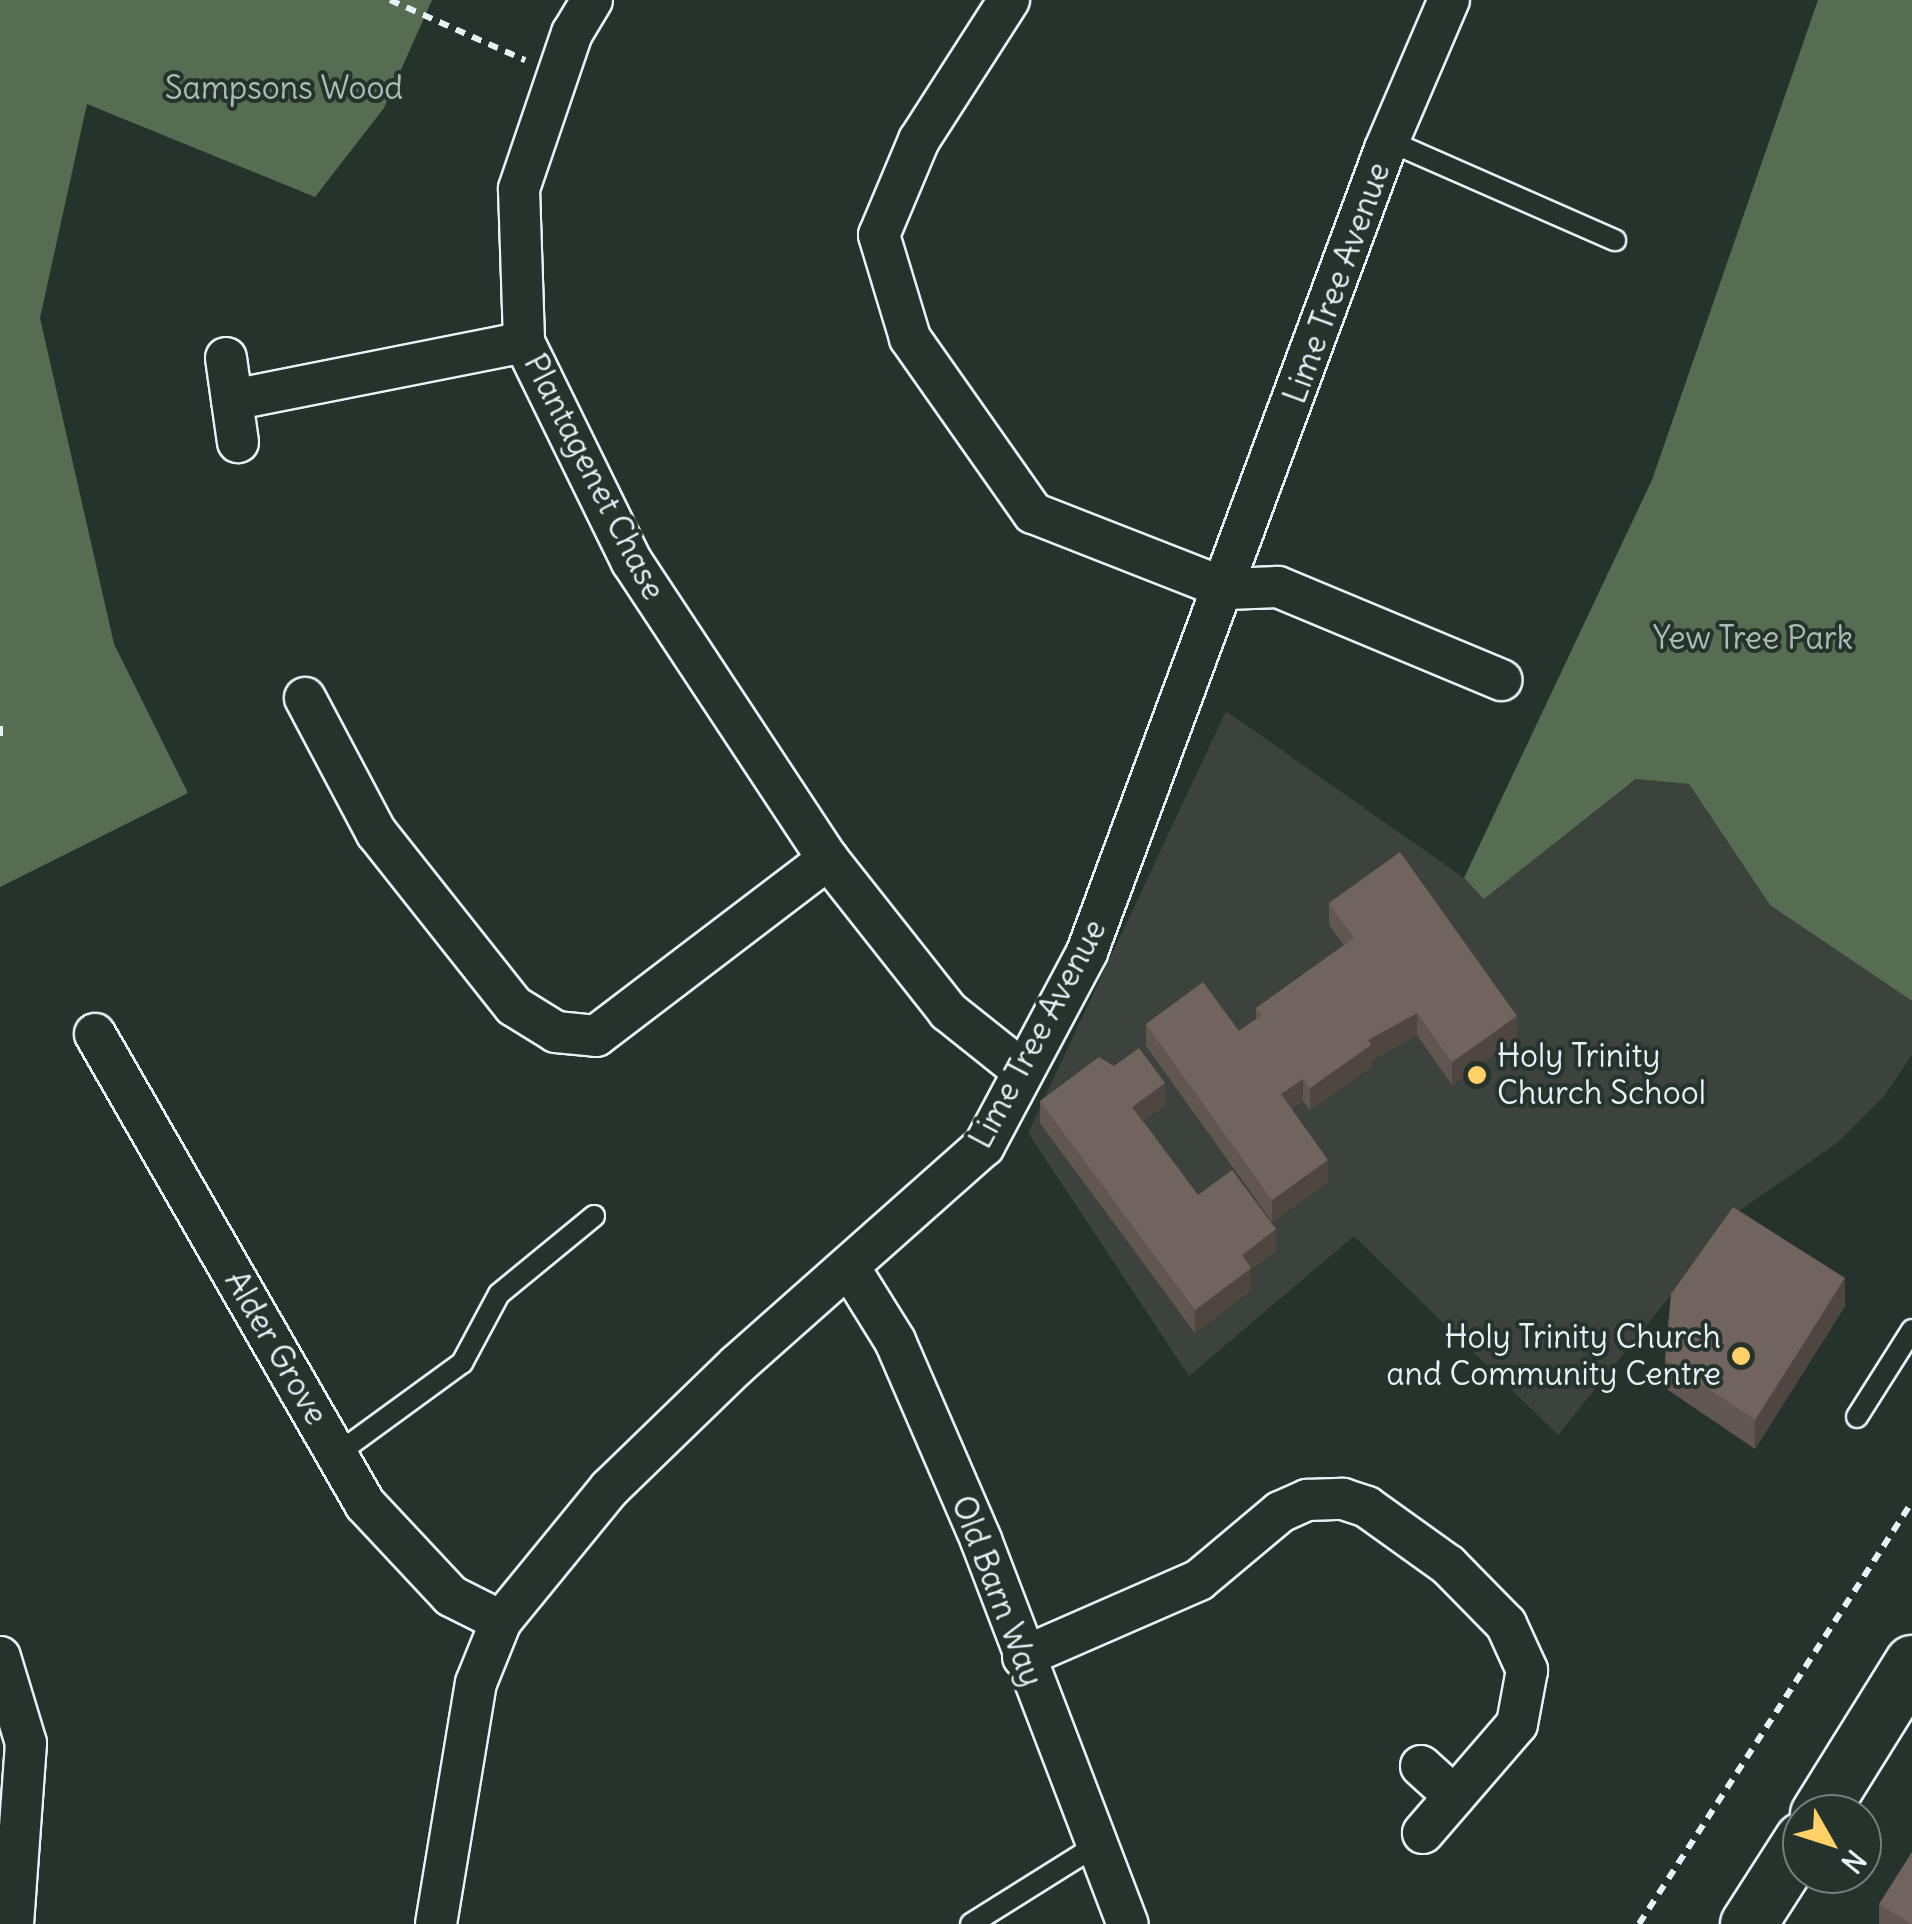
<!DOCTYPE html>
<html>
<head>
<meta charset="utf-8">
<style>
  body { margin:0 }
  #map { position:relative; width:1912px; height:1924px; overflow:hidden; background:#26332d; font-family:Delius,sans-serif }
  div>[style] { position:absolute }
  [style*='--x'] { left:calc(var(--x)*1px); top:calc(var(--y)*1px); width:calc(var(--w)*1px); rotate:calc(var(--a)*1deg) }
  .built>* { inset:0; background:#3c423c }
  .green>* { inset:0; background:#576d52 }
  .path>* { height:6px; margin-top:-3px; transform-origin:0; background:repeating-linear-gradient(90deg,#e8f1f8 0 10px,transparent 0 18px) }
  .roads { filter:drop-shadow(2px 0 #e8f1f8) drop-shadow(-2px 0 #e8f1f8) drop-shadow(0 2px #e8f1f8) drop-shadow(0 -2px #e8f1f8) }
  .lane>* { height:20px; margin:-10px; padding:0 10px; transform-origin:10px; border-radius:10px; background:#26332d }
  .street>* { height:40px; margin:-20px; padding:0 20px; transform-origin:20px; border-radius:20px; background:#26332d }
  .primary>* { height:55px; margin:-27.5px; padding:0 27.5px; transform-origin:27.5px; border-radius:27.5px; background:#26332d }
  .wall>* { inset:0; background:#615651 }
  .shaded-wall>* { inset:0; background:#4f4642 }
  .building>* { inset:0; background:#71645e }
  .dots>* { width:28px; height:28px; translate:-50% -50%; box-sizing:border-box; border:5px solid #26332d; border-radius:50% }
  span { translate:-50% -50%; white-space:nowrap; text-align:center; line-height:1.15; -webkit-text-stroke:8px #26332d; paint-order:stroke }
  .park-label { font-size:32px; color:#aebcb6 }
  .street-label { font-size:32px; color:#e8f1f8 }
  .poi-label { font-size:32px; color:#e8f1f8 }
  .left { translate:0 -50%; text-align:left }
  .right { translate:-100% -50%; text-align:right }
  .north { position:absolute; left:1782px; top:1794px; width:100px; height:100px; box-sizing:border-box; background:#26332d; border:2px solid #747f7e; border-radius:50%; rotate:129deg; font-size:28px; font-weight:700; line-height:40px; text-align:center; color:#e8f1f8 }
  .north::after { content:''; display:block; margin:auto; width:35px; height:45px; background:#ffd166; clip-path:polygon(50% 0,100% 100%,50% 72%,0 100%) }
</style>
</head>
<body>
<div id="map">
  <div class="built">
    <i style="clip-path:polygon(1226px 711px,1464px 878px,1484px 899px,1637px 779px,1689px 784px,1770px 905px,1912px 1001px,1912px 1055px,1885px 1095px,1837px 1143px,1739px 1211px,1558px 1435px,1354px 1236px,1189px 1376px,1028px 1133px)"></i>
  </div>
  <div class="green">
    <i style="clip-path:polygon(0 0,432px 0,384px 108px,315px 197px,87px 104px,40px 318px,114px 644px,188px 793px,0 887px)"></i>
    <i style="clip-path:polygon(1818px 0,1912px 0,1912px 1001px,1770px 905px,1689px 784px,1636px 779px,1484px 899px,1464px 878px,1652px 480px)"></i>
  </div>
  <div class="path">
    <i style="--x:390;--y:0;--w:148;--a:24"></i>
    <i style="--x:0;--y:726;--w:11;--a:90"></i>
    <i style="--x:1639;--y:1924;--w:503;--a:-57.1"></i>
  </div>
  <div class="roads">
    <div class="lane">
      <i style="--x:1389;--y:141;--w:247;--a:23.7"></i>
      <i style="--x:1857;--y:1417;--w:103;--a:-57.7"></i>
      <i style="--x:337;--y:1454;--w:155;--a:-36.1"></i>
      <i style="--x:462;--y:1363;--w:78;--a:-61.8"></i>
      <i style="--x:499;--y:1294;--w:123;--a:-39.4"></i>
      <i style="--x:971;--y:1924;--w:149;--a:-32.1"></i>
    </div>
    <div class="street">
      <i style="--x:592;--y:0;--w:39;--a:121"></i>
      <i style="--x:572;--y:33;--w:165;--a:108.8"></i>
      <i style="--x:519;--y:189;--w:153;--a:88.1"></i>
      <i style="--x:524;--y:342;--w:245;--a:63.9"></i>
      <i style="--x:632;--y:562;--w:356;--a:56.6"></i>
      <i style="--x:828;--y:859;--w:194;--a:51.7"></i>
      <i style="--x:948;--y:1011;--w:95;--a:38.6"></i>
      <i style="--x:1009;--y:0;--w:166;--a:122.7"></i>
      <i style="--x:919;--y:140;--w:103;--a:112.8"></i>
      <i style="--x:879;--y:235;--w:108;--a:73.2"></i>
      <i style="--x:910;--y:338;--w:214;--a:54.9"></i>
      <i style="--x:1033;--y:513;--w:208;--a:21.4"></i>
      <i style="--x:1227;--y:589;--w:51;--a:-2.2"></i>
      <i style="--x:1278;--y:587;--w:242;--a:22.6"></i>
      <i style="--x:226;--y:358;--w:85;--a:81.9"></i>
      <i style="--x:232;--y:400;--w:298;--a:-11.2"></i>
      <i style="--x:305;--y:698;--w:152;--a:62.1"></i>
      <i style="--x:376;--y:832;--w:222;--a:51.6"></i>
      <i style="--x:514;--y:1006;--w:49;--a:31.8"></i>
      <i style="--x:556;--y:1032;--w:40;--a:5.7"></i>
      <i style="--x:596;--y:1036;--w:292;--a:-37.3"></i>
      <i style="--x:95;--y:1034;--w:542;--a:60.12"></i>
      <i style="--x:365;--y:1504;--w:126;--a:46.9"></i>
      <i style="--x:451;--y:1596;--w:56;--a:26.6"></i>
      <i style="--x:849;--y:1267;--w:87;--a:58.1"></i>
      <i style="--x:895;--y:1341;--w:217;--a:66.6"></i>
      <i style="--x:981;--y:1540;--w:411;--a:69.1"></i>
      <i style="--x:0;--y:1657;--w:90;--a:73.2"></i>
      <i style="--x:26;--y:1743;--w:181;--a:94.1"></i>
      <i style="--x:1023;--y:1657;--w:192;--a:-23.6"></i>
      <i style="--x:1199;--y:1580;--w:106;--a:-40"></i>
      <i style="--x:1280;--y:1512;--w:30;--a:-24"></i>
      <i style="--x:1307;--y:1500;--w:36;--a:-2"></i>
      <i style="--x:1343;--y:1499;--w:25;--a:18"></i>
      <i style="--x:1367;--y:1507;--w:100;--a:35.6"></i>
      <i style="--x:1448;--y:1565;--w:83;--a:45.5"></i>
      <i style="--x:1506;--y:1624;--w:51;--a:65.5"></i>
      <i style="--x:1527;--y:1670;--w:55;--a:100.5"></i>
      <i style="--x:1517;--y:1724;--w:144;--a:130.8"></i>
      <i style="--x:1421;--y:1766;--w:45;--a:42.3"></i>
      <i style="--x:436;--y:1924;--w:244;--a:-80.6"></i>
      <i style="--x:476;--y:1683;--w:67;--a:-68"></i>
      <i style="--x:501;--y:1621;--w:171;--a:-50.7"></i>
      <i style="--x:609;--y:1489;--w:178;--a:-44.1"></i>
      <i style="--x:737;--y:1365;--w:330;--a:-41.6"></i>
      <i style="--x:984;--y:1146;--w:220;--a:-62"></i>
      <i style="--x:1087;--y:952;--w:857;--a:-69.64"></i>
      <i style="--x:1385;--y:149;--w:162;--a:-66.8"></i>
    </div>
    <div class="primary">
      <i style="--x:1818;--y:1814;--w:178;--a:-58.1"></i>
      <i style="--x:1748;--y:1924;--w:100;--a:-57.3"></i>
    </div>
  </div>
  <div class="wall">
    <i style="clip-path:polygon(1329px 903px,1517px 1039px,1452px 1085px,1417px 1035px,1371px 1060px,1371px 1067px,1310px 1110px,1303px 1101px,1292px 1109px,1328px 1182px,1272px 1222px,1146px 1046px,1146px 1024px,1239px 1031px,1256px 1019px,1256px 1008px,1344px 945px,1329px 925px)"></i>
    <i style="clip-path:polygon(1040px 1101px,1165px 1105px,1143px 1121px,1198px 1195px,1276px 1251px,1251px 1269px,1251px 1290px,1195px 1333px,1040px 1123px)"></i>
    <i style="clip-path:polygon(1845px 1306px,1755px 1449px,1665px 1388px,1665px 1360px)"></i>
    <i style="clip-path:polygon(1879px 1904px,1912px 1924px,1879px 1924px)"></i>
  </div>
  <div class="shaded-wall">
    <i style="clip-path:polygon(1417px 1013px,1417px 1035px,1371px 1060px,1371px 1067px,1310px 1110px,1310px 1088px,1368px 1040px)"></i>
    <i style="clip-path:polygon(1517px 1016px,1517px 1039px,1452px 1085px,1452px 1062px)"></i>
    <i style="clip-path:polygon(1303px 1079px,1303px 1101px,1281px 1116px,1281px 1094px)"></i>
    <i style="clip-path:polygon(1165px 1083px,1165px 1105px,1132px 1129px,1132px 1107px)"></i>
    <i style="clip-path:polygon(1328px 1160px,1328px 1182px,1272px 1222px,1272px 1200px)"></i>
    <i style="clip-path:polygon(1276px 1229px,1276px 1251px,1251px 1269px,1251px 1290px,1195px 1333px,1195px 1310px,1242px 1255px)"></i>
    <i style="clip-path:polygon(1845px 1278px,1845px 1306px,1755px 1449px,1755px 1420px)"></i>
  </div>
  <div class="building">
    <i style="clip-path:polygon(1400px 852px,1517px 1016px,1452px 1062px,1417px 1013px,1368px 1040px,1371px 1045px,1310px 1088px,1303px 1079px,1281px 1094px,1328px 1160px,1272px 1200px,1146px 1024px,1203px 982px,1239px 1031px,1262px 1015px,1256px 1008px,1354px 938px,1329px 903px)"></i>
    <i style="clip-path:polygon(1139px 1048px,1165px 1083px,1132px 1107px,1198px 1195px,1232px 1170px,1276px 1229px,1242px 1255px,1251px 1268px,1195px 1310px,1040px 1101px,1099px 1057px,1114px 1066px)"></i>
    <i style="clip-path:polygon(1733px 1207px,1845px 1278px,1755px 1420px,1665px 1360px,1671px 1294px)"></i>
    <i style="clip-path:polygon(1912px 1852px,1912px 1924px,1911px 1924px,1879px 1904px)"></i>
  </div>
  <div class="dots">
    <i style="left:1477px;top:1075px;background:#ffd166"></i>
    <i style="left:1741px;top:1356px;background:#ffd166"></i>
  </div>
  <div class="park-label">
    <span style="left:284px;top:88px">Sampsons Wood</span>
    <span style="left:1753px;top:638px">Yew Tree Park</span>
  </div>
  <div class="street-label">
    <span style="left:1337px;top:283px;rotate:-70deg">Lime Tree Avenue</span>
    <span style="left:594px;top:477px;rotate:63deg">Plantagenet Chase</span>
    <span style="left:1038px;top:1034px;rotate:-62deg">Lime Tree Avenue</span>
    <span style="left:276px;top:1348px;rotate:60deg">Alder Grove</span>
    <span style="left:997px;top:1591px;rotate:69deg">Old Barn Way</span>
  </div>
  <div class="poi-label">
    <span class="left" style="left:1497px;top:1075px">Holy Trinity<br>Church School</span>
    <span class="right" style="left:1721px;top:1356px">Holy Trinity Church<br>and Community Centre</span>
  </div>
  <div class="north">N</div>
</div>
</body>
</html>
